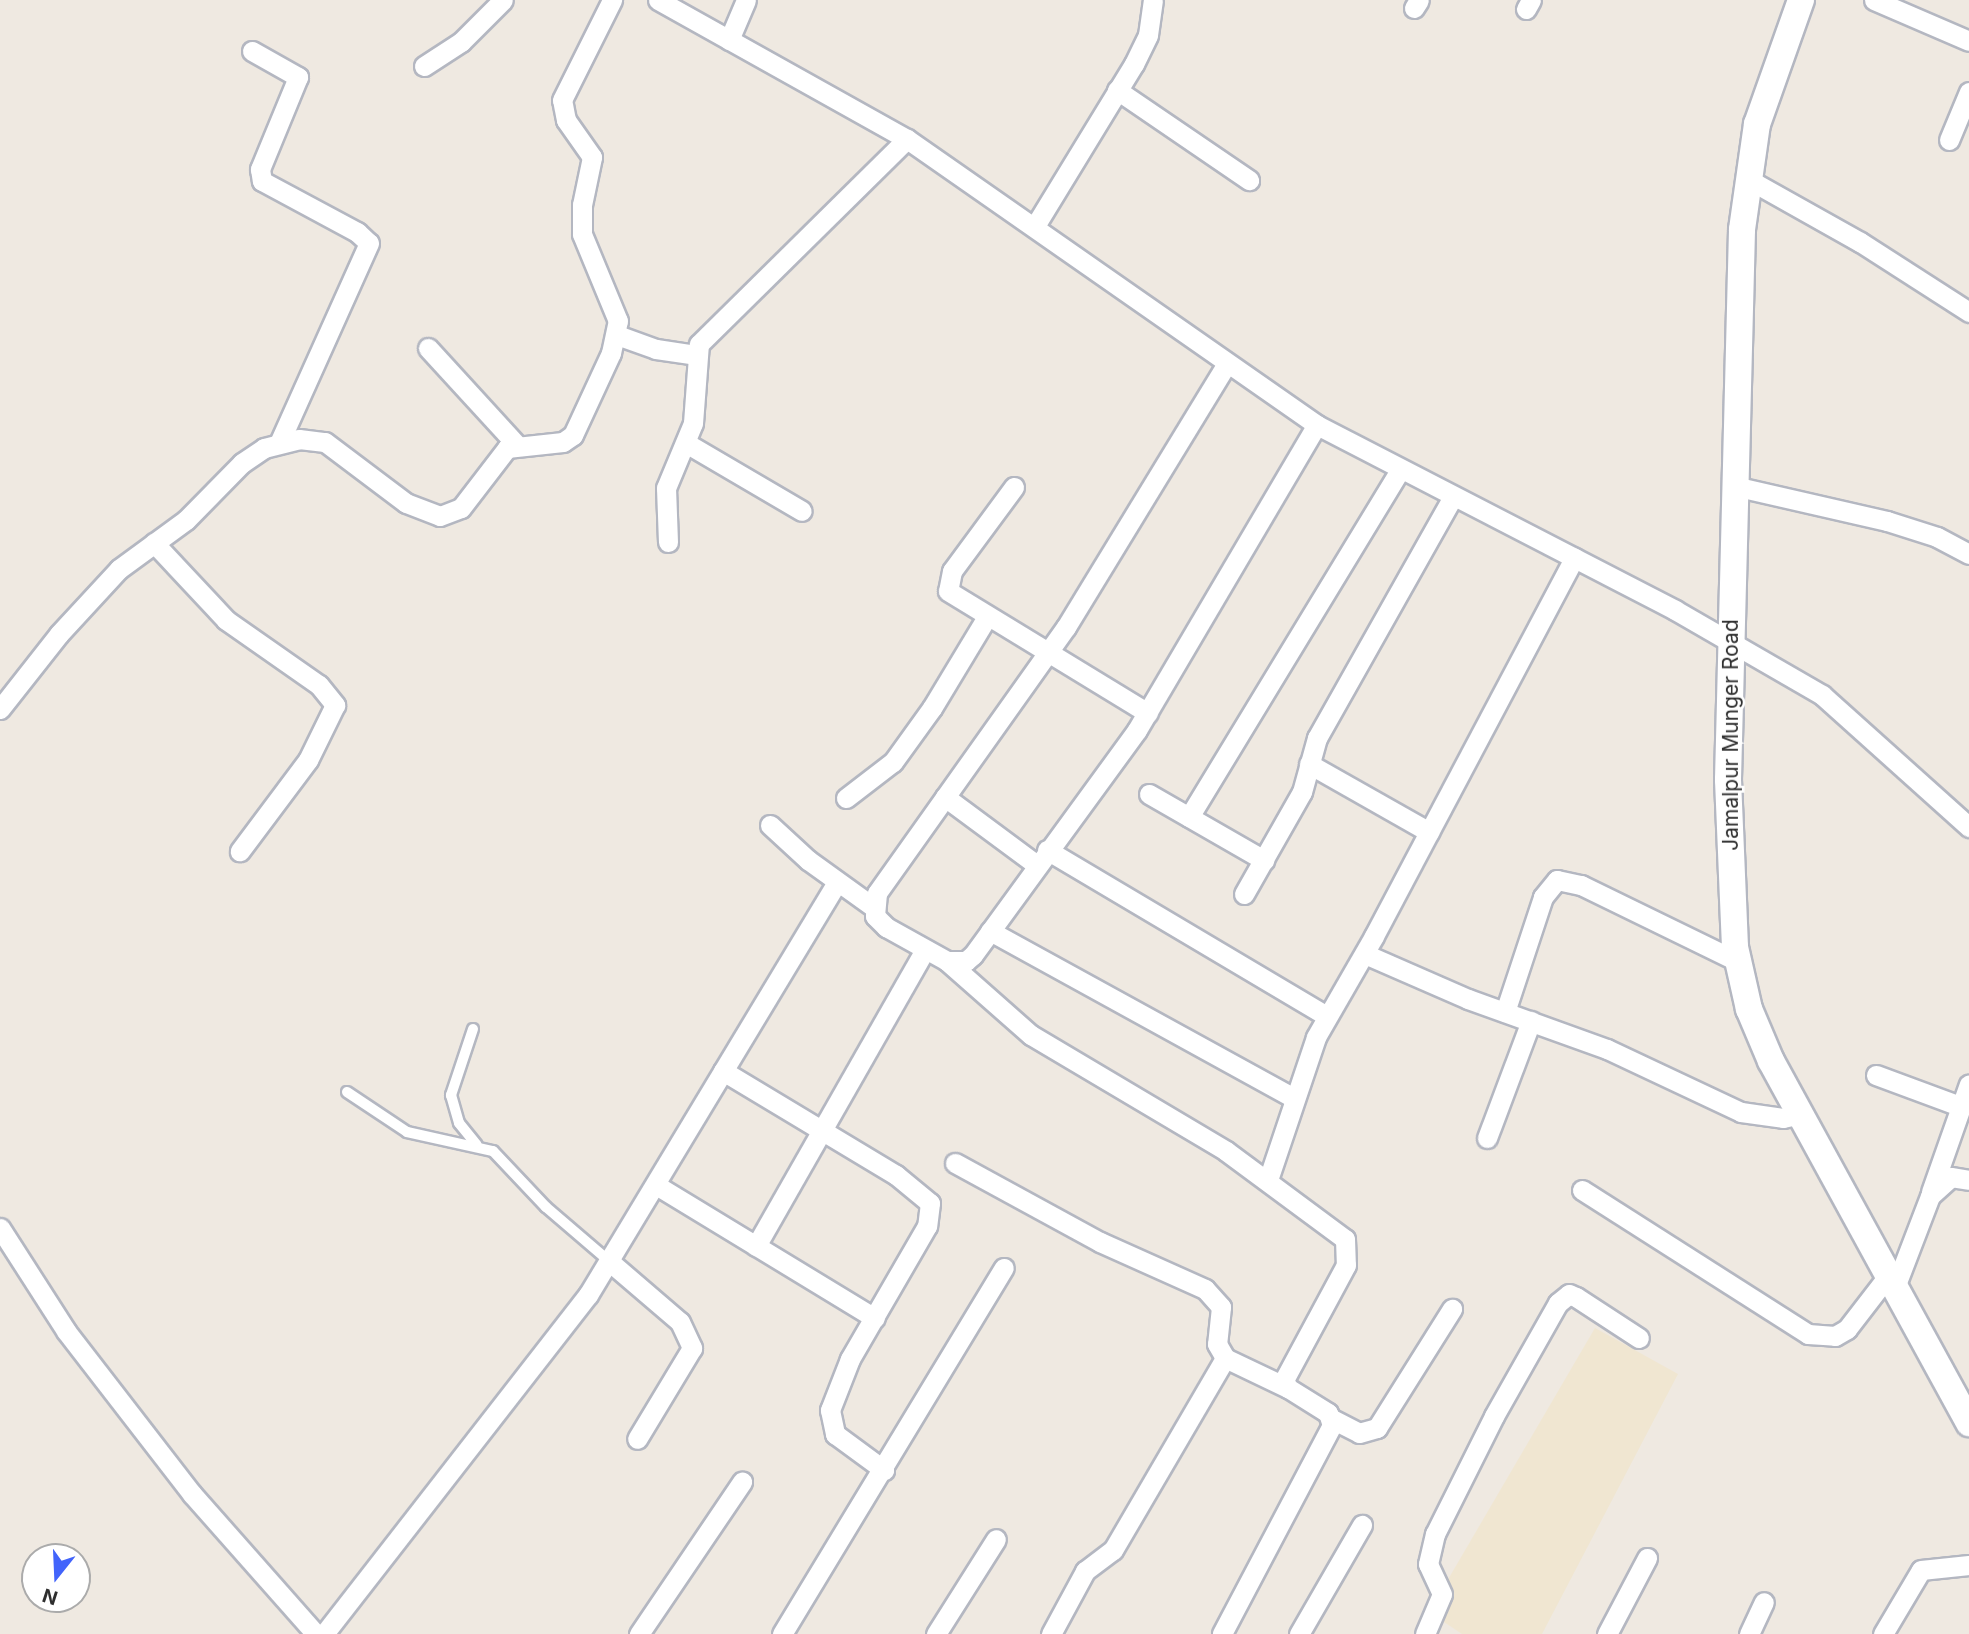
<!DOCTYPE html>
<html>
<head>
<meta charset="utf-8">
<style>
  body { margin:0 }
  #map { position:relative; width:1969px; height:1634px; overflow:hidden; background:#efe9e1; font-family:Inter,sans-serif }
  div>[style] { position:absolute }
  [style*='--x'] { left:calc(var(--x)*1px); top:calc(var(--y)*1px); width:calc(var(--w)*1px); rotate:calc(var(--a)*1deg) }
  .education>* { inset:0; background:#f0e6d1 }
  .roads { filter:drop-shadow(2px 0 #b4b7c1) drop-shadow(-2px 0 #b4b7c1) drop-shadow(0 2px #b4b7c1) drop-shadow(0 -2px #b4b7c1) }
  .lane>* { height:10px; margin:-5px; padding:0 5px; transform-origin:5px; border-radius:5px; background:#fff }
  .street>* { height:19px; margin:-9.5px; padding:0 9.5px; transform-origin:9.5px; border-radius:9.5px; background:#fff }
  .secondary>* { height:26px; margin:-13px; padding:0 13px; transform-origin:13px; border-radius:13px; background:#fff }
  span { translate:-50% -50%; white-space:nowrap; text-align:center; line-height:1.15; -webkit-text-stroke:5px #fff; paint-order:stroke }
  .street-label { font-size:21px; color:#2e2e2e }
  .north { position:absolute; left:21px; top:1543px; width:70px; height:70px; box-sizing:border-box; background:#fff; border:2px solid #ababab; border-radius:50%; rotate:198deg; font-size:19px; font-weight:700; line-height:28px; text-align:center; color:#2e2e2e }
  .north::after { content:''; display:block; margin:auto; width:24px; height:32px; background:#4264fb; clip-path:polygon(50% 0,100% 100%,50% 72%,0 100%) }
</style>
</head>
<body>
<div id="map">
  <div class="education">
    <i style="clip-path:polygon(1595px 1328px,1678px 1374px,1542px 1634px,1462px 1634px,1429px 1612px)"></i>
  </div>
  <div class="roads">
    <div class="lane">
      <i style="--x:473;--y:1029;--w:70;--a:108.4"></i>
      <i style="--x:451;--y:1095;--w:29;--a:74"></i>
      <i style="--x:459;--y:1123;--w:28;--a:51"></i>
      <i style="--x:347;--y:1092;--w:72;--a:33.7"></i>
      <i style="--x:407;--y:1132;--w:88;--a:12.5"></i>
      <i style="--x:493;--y:1151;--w:77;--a:46.6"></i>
      <i style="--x:546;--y:1207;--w:83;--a:40.6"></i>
    </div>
    <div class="street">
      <i style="--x:658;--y:0;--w:285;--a:29.2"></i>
      <i style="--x:907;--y:139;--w:500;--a:34.9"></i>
      <i style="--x:1317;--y:425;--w:403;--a:27.3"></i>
      <i style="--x:1675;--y:610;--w:170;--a:30"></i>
      <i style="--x:1822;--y:695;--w:198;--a:41.9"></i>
      <i style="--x:1874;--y:0;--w:103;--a:23.3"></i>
      <i style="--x:1414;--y:8;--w:9;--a:-58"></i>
      <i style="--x:1526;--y:9;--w:10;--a:-61"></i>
      <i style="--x:729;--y:40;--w:43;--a:-67"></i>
      <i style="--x:252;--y:51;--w:53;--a:29.5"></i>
      <i style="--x:298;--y:77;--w:100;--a:112.4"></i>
      <i style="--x:260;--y:169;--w:12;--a:81"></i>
      <i style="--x:262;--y:181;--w:108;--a:28.2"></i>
      <i style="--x:357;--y:232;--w:16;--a:43"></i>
      <i style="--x:369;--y:243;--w:219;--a:114.2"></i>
      <i style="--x:424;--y:66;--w:44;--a:-33"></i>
      <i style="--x:461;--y:42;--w:59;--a:-45"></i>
      <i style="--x:1117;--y:90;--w:160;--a:34.3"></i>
      <i style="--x:1949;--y:140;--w:52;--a:-67.4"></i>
      <i style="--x:1746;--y:178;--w:131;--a:29.3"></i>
      <i style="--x:1860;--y:242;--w:130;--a:32.7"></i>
      <i style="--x:1035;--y:226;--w:190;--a:-58.6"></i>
      <i style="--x:1134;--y:64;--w:32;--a:-64"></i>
      <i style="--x:1148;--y:35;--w:35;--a:-82"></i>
      <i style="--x:617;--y:335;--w:41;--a:19.7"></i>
      <i style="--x:656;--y:349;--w:40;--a:8.5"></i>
      <i style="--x:428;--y:348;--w:132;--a:47.5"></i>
      <i style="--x:1226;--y:365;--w:307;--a:121.4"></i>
      <i style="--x:1066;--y:627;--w:326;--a:125.4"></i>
      <i style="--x:877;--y:893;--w:23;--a:95"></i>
      <i style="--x:875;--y:916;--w:16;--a:45"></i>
      <i style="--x:886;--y:927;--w:70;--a:29.1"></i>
      <i style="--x:947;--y:961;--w:19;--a:0"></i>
      <i style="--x:966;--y:961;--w:9;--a:-41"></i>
      <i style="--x:973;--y:955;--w:278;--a:-53.9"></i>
      <i style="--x:1137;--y:730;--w:354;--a:-59.5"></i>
      <i style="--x:686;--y:443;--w:134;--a:30.4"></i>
      <i style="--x:1734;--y:486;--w:157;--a:12.9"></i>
      <i style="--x:1887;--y:521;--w:52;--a:17.7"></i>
      <i style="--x:1937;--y:537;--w:36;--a:28"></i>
      <i style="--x:1014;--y:487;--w:104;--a:126.4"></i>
      <i style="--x:952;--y:571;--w:20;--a:101"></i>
      <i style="--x:948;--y:591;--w:234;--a:31.4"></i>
      <i style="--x:668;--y:542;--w:54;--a:-92.1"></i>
      <i style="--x:666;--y:488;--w:70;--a:-67.4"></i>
      <i style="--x:693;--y:423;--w:79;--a:-85.7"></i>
      <i style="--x:699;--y:344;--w:292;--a:-44.6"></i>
      <i style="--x:154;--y:543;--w:105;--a:46.9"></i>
      <i style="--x:226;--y:620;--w:113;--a:35"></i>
      <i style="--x:319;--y:685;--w:26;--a:51"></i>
      <i style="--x:335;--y:705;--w:61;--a:116.1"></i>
      <i style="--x:308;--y:760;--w:114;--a:126.8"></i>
      <i style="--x:0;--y:709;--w:95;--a:-51.8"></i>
      <i style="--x:59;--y:634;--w:88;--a:-47.3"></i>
      <i style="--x:119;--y:569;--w:83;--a:-36.2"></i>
      <i style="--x:186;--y:520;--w:80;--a:-45.5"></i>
      <i style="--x:242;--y:463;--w:27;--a:-34"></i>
      <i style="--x:264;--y:448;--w:36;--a:-14"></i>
      <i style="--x:299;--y:439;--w:26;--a:7"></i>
      <i style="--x:325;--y:442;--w:101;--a:37"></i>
      <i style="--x:406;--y:503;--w:36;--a:21"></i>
      <i style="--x:440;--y:516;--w:22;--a:-21"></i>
      <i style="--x:461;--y:508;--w:76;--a:-52.5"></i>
      <i style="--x:507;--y:448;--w:56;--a:-6.1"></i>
      <i style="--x:563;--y:442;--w:12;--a:-35"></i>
      <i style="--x:573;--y:435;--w:90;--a:-65.1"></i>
      <i style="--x:611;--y:353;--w:33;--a:-78"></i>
      <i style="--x:618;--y:321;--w:94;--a:-112.5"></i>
      <i style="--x:582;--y:234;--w:29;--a:-90"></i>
      <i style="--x:582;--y:205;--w:49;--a:-78.2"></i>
      <i style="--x:592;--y:157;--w:45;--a:-125.1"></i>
      <i style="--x:566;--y:120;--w:20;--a:-101"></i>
      <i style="--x:562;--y:100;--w:112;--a:-63.4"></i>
      <i style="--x:1309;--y:764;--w:138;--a:29.5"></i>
      <i style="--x:1149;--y:794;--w:133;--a:29.9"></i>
      <i style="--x:945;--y:797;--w:114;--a:36.5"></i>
      <i style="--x:846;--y:798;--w:59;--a:-37.5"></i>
      <i style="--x:893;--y:762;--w:67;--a:-54.2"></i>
      <i style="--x:932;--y:708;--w:106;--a:-58.9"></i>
      <i style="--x:1189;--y:817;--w:406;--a:-58.7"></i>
      <i style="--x:770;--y:825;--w:52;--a:42.6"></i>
      <i style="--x:808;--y:860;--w:79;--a:35.7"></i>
      <i style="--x:1047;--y:850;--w:326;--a:30.7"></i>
      <i style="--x:1244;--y:894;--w:117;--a:-60.4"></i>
      <i style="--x:1302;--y:792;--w:56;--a:-74.5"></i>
      <i style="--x:1317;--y:738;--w:277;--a:-60.6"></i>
      <i style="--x:990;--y:931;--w:347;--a:28.8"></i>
      <i style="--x:1365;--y:954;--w:112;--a:23.6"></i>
      <i style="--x:1468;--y:999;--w:148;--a:19.8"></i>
      <i style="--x:1607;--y:1049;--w:148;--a:25.2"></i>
      <i style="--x:1741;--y:1112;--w:42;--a:8.1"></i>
      <i style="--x:1783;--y:1118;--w:17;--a:-13"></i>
      <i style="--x:947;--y:961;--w:112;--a:41.4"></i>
      <i style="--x:1031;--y:1035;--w:227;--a:30.7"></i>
      <i style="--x:1226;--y:1151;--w:148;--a:36.5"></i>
      <i style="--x:1345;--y:1239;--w:26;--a:88"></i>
      <i style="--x:1346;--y:1265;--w:131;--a:118.3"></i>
      <i style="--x:1284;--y:1380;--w:9;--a:63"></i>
      <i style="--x:1288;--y:1388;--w:47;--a:32"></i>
      <i style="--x:1328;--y:1413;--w:13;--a:72"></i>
      <i style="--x:1332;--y:1425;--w:236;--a:117.8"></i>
      <i style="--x:1505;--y:1012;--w:121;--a:-71.7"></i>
      <i style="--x:1543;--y:897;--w:22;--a:-51"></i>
      <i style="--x:1557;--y:880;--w:25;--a:12"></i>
      <i style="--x:1581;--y:885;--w:174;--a:26"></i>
      <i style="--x:723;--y:1071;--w:202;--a:31"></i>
      <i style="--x:896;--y:1175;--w:44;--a:39.5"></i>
      <i style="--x:930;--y:1203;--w:23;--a:97"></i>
      <i style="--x:927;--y:1226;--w:154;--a:120.1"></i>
      <i style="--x:850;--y:1359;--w:55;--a:111.4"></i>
      <i style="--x:830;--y:1410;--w:25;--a:78"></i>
      <i style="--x:835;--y:1434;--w:61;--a:36.3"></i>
      <i style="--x:1876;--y:1075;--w:90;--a:20.3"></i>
      <i style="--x:1487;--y:1138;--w:125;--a:-69.4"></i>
      <i style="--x:955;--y:1163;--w:165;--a:28.6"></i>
      <i style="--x:1100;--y:1242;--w:115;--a:24.1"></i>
      <i style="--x:1205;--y:1289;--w:24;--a:48"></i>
      <i style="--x:1221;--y:1307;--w:37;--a:96"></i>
      <i style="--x:1217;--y:1344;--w:16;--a:60"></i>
      <i style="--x:1225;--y:1358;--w:70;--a:25.5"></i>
      <i style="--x:1268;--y:1180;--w:151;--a:-71.4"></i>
      <i style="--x:1316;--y:1037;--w:116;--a:-60.1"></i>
      <i style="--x:1374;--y:936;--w:428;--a:-62.1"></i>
      <i style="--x:656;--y:1185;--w:256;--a:31.3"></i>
      <i style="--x:1582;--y:1190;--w:268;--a:32.5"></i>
      <i style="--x:1808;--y:1334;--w:27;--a:4"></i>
      <i style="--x:1835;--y:1336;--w:14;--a:-30"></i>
      <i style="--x:1847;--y:1329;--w:66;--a:-52.4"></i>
      <i style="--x:1931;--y:1192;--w:114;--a:-70.6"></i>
      <i style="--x:0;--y:1228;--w:122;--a:57.3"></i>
      <i style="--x:66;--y:1331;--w:206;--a:52.3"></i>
      <i style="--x:192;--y:1494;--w:187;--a:48.5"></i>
      <i style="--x:756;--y:1246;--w:341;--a:-60.3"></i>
      <i style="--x:610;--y:1262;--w:92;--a:40.6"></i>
      <i style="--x:680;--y:1322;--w:29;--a:65"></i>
      <i style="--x:692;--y:1348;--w:106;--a:121.1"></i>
      <i style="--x:1894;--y:1290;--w:101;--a:-69"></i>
      <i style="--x:1930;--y:1196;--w:28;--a:-42"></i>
      <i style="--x:1951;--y:1177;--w:18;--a:9"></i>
      <i style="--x:1332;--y:1419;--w:30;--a:27"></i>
      <i style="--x:1359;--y:1433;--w:19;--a:-16"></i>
      <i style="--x:1377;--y:1428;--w:141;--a:-57.8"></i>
      <i style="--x:324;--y:1634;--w:430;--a:-52.1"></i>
      <i style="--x:588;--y:1295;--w:481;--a:-58.9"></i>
      <i style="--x:639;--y:1634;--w:184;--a:-55.9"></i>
      <i style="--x:782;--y:1634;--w:428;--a:-58.8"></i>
      <i style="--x:936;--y:1634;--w:112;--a:-57.7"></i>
      <i style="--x:1051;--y:1634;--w:72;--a:-61.6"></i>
      <i style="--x:1085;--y:1571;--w:35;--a:-37"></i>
      <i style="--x:1113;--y:1550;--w:222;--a:-59.7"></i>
      <i style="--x:1299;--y:1634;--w:126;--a:-60"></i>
      <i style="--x:1425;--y:1634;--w:43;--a:-67"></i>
      <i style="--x:1442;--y:1594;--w:33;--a:-115"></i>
      <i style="--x:1428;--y:1564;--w:31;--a:-77"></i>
      <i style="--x:1435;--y:1534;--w:132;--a:-63.4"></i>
      <i style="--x:1494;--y:1416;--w:130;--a:-60.5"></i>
      <i style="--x:1558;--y:1303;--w:14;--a:-39"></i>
      <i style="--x:1569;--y:1294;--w:8;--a:23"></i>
      <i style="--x:1576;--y:1297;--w:75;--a:33.1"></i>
      <i style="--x:1607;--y:1634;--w:86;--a:-62.2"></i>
      <i style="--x:1749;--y:1634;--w:35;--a:-65"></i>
      <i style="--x:1883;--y:1634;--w:74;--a:-59.3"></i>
      <i style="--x:1921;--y:1570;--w:48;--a:-5.9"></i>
    </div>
    <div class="secondary">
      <i style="--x:1801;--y:0;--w:132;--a:109.5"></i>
      <i style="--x:1757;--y:124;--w:107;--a:98.1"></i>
      <i style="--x:1742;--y:230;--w:550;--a:91.46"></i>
      <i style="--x:1728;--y:780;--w:167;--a:87.6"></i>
      <i style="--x:1735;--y:947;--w:64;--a:77.3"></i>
      <i style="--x:1749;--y:1009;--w:56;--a:67.1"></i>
      <i style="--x:1771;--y:1061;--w:413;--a:61.3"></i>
    </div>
  </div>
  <div class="street-label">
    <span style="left:1731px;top:735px;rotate:-90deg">Jamalpur Munger Road</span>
  </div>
  <div class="north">N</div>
</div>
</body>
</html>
